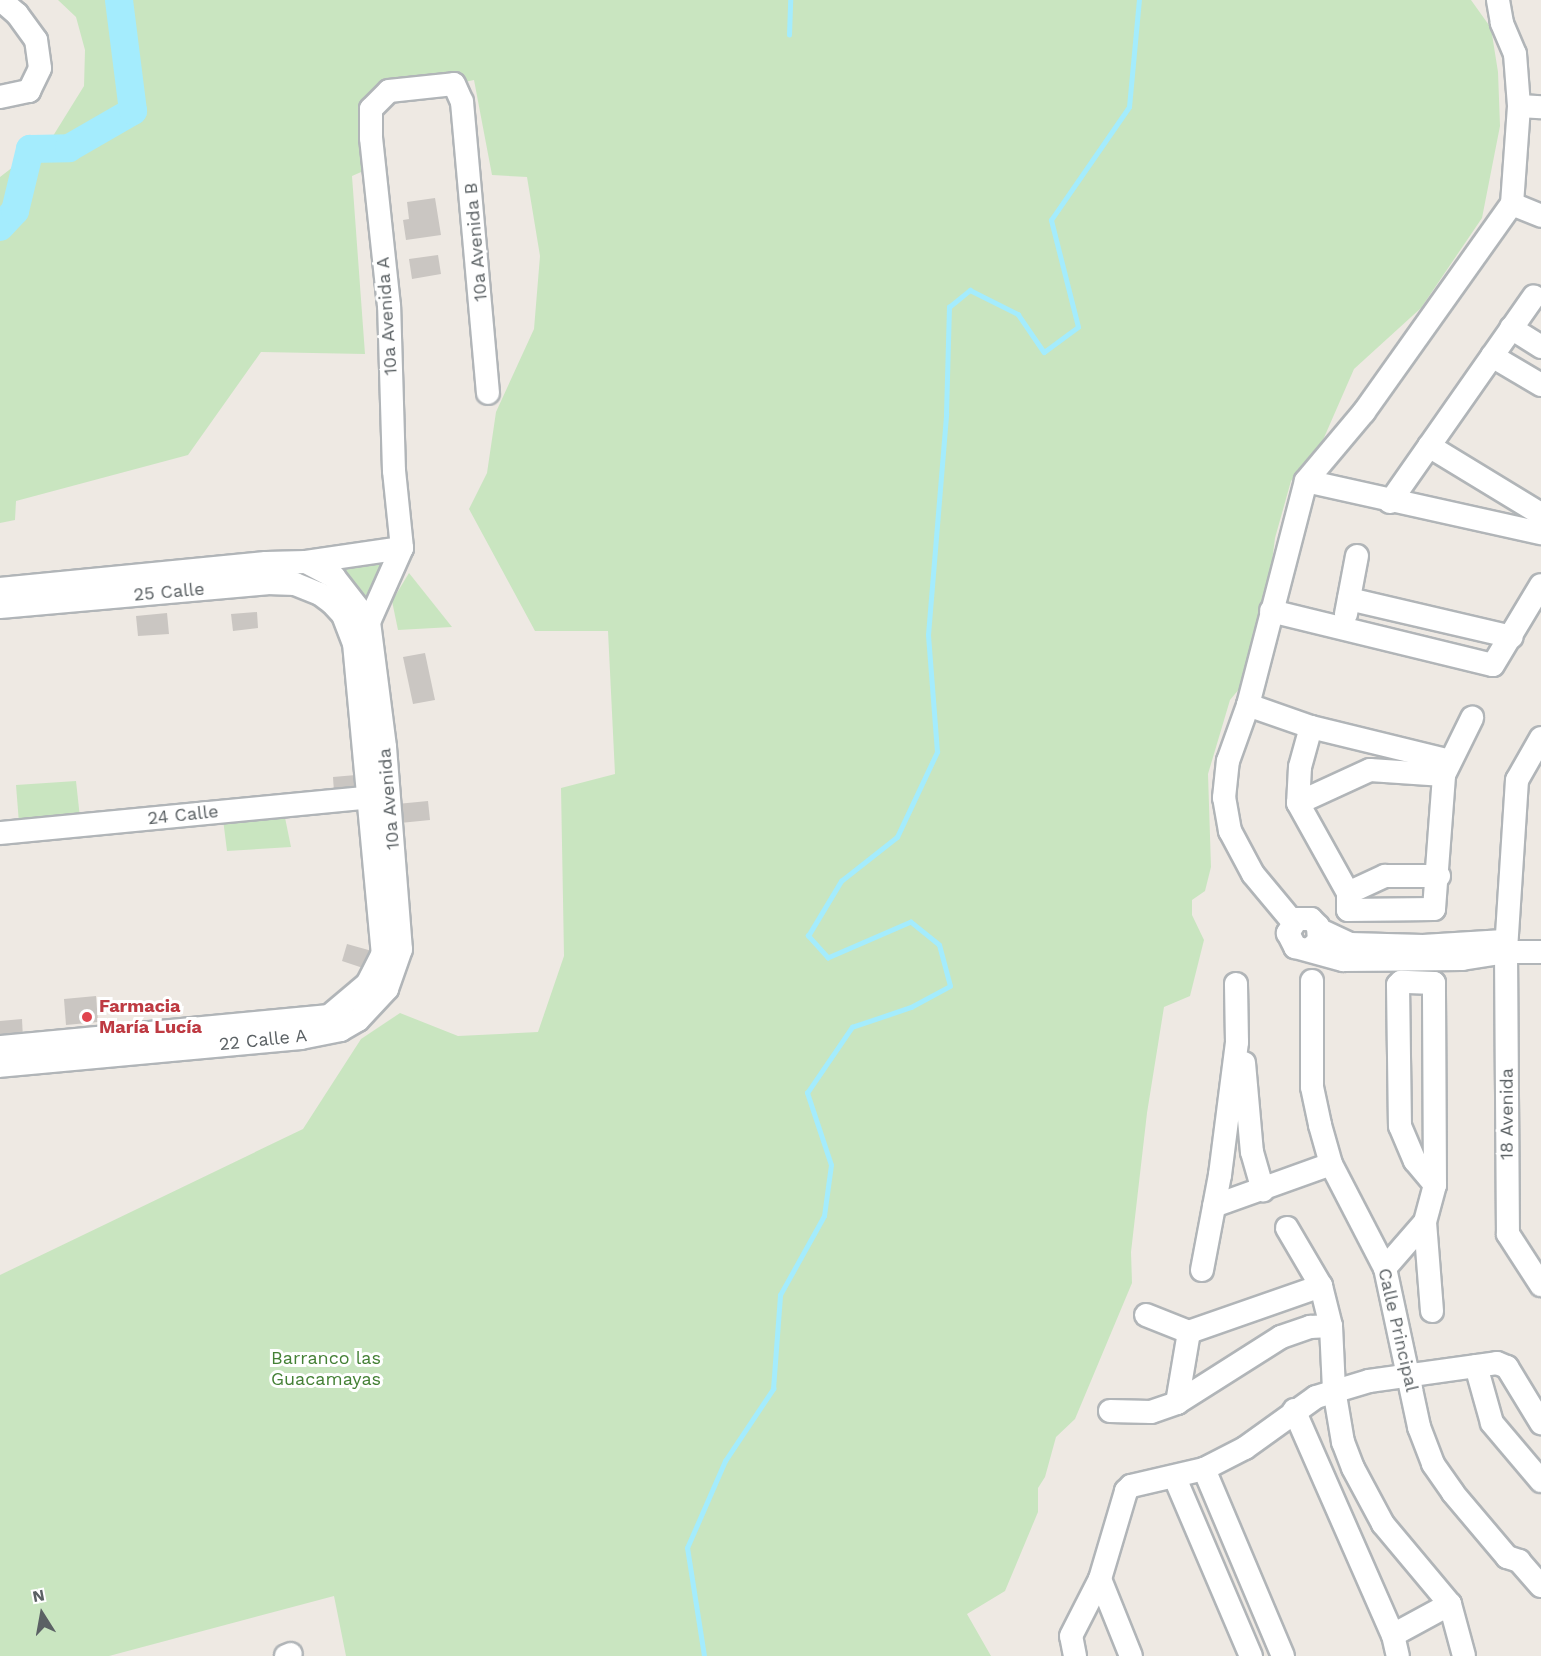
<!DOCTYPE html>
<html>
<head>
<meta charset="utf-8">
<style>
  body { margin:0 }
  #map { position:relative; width:1541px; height:1656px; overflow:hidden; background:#eee9e3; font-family:"Work Sans",sans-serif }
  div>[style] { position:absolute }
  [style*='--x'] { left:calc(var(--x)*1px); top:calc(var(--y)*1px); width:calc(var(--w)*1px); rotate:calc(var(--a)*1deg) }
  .green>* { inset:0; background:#c9e5c0 }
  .stream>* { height:4.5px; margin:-2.25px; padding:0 2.25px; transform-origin:2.25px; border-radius:2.25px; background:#a4ecfd }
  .river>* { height:28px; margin:-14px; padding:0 14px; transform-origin:14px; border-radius:14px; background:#a4ecfd }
  .building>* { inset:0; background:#cac6c2 }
  .roads { filter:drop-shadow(2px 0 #b1b5b8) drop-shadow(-2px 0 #b1b5b8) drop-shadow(0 2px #b1b5b8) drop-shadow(0 -2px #b1b5b8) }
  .minor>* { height:22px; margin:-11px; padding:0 11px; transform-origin:11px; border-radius:11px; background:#fff }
  .dots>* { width:16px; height:16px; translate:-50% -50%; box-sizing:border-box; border:3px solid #fff; border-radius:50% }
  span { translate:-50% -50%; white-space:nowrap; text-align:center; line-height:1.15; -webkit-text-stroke:6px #fff; paint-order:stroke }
  .street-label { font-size:18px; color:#5b6164 }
  .health-label { font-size:18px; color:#be3a42; font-weight:700 }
  .left { translate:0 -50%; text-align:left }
  .park-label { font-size:18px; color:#448035 }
  .north { position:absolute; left:12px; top:1584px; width:60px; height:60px; -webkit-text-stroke:4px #fff; paint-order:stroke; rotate:349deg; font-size:16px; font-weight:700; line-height:24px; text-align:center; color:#5b6164 }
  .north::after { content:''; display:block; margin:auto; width:21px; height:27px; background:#5b6164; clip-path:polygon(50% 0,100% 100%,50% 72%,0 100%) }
</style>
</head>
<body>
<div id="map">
  <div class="green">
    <i style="clip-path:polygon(58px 0,1471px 0,1491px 28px,1498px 72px,1500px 126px,1482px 218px,1421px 308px,1354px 369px,1323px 440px,1291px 481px,1275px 538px,1259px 665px,1230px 700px,1208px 774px,1211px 867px,1205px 891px,1192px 900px,1192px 915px,1204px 940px,1190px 996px,1164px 1007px,1147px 1113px,1131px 1252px,1132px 1283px,1075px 1419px,1056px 1437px,1045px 1477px,1038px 1488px,1038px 1512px,1005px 1591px,967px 1614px,991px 1656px,346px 1656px,334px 1596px,109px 1656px,0 1656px,0 1275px,303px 1129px,361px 1039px,400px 1013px,458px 1036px,538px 1032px,564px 956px,561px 788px,615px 774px,608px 631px,535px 631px,469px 509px,487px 473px,496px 412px,534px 329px,540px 256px,527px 177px,492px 175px,474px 80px,375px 101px,384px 162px,352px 176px,365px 354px,261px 352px,188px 455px,16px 501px,15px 520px,0 523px,0 177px,53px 136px,84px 86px,85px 50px,76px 17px)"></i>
    <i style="clip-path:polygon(394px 556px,367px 609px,325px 566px)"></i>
    <i style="clip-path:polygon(409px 573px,452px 627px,398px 630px,392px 601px)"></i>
    <i style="clip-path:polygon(76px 781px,80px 818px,19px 823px,16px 785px)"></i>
    <i style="clip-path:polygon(282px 803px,291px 847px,227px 851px,222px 811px)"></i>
  </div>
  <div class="stream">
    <i style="--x:789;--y:35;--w:35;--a:-88"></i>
    <i style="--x:704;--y:1656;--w:109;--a:-98.9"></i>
    <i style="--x:687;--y:1548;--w:95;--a:-66.4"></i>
    <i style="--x:725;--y:1461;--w:87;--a:-56.3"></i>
    <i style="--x:773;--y:1389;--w:94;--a:-85.7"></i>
    <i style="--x:780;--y:1295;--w:90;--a:-60.9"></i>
    <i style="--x:824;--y:1216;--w:51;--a:-82.2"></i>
    <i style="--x:831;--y:1165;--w:76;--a:-108.4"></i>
    <i style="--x:807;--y:1093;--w:80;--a:-55.7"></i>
    <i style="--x:852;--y:1027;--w:62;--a:-18.7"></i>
    <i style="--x:911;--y:1007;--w:44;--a:-28.3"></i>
    <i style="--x:950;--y:986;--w:42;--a:-105"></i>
    <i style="--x:939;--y:945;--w:36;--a:-141"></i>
    <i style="--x:911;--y:922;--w:90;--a:156.6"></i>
    <i style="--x:828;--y:958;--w:30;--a:-132"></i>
    <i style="--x:808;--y:936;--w:64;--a:-59"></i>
    <i style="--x:841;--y:881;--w:71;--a:-38.2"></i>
    <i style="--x:897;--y:837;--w:94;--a:-64.8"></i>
    <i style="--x:937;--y:752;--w:117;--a:-94.4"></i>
    <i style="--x:928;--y:635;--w:222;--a:-85.3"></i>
    <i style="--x:946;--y:414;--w:107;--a:-88.4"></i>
    <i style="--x:949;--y:307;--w:27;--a:-39"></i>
    <i style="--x:970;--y:290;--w:54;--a:26.6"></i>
    <i style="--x:1018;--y:314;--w:46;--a:55.6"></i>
    <i style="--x:1044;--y:352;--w:42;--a:-36.3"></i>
    <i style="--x:1078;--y:327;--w:110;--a:-104.2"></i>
    <i style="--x:1051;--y:220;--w:137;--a:-55.4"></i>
    <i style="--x:1129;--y:107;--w:107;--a:-84.7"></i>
  </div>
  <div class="river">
    <i style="--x:0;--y:227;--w:22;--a:-47"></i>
    <i style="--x:15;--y:211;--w:64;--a:-76.4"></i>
    <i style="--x:30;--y:149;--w:39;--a:-1"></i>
    <i style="--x:69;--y:148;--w:74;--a:-30"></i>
    <i style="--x:133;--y:111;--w:112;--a:-97.2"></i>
  </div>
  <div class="building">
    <i style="clip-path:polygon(435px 198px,441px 235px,406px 240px,403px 220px,409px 219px,407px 202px)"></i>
    <i style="clip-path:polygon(438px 255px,441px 274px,412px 279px,409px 259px)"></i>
    <i style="clip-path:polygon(257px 612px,258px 628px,233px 631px,231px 614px)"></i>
    <i style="clip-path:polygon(167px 613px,169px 634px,138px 636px,136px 616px)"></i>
    <i style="clip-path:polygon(425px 653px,435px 700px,413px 704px,403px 657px)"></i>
    <i style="clip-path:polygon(356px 775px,358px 791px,334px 792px,333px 777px)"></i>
    <i style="clip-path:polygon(428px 801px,430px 820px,400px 823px,397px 804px)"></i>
    <i style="clip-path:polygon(347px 944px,372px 951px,366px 969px,342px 961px)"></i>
    <i style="clip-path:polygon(96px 996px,98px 1022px,66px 1025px,64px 999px)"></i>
    <i style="clip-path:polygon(22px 1019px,23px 1039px,0 1040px,0 1021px)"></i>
  </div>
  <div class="roads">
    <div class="minor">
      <i style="--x:0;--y:97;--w:30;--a:-12"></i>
      <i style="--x:29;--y:91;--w:25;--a:-64"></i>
      <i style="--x:40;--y:68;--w:28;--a:-98"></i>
      <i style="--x:36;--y:40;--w:32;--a:-126"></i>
      <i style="--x:17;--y:14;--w:21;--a:-139"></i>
      <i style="--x:1519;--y:106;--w:22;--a:3"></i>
      <i style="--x:1512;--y:204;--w:31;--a:22"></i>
      <i style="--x:1511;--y:328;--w:36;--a:32"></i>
      <i style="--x:1492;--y:356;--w:57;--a:30.6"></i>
      <i style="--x:1429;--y:446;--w:131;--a:31.3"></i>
      <i style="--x:1306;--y:481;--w:241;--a:12.5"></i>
      <i style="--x:1390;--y:502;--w:251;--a:-55"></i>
      <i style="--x:402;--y:548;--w:77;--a:-95.9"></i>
      <i style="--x:394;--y:471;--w:165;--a:-91.7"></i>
      <i style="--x:389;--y:306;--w:169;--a:-96.1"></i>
      <i style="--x:371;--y:138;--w:29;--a:-90"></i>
      <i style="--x:371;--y:109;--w:25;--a:-45"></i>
      <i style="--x:389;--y:91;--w:65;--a:-6.1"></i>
      <i style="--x:454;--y:84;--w:20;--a:66"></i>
      <i style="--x:462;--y:102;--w:292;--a:84.9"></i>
      <i style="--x:306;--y:562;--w:97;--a:-8.3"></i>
      <i style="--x:0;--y:589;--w:267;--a:-5.6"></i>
      <i style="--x:266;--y:563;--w:40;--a:-1.4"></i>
      <i style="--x:306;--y:562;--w:32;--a:28"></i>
      <i style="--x:334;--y:577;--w:57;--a:52.1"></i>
      <i style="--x:369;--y:622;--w:126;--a:82.7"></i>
      <i style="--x:385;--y:747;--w:203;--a:85.5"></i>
      <i style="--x:401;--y:949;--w:42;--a:109.3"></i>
      <i style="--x:387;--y:989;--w:42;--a:133.1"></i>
      <i style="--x:358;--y:1020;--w:20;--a:150"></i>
      <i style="--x:341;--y:1030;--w:41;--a:168.7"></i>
      <i style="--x:301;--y:1038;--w:302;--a:174.7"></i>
      <i style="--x:1349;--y:599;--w:167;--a:13.1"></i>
      <i style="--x:0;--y:607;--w:268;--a:-5.1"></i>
      <i style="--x:267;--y:583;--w:28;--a:2"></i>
      <i style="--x:295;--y:584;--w:27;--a:22"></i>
      <i style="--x:320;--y:594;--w:15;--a:37"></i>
      <i style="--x:332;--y:603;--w:16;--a:47"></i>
      <i style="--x:343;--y:615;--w:30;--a:69"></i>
      <i style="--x:354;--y:643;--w:311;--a:84.7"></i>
      <i style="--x:383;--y:953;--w:35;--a:117"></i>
      <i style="--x:367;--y:984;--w:50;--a:139.9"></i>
      <i style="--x:329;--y:1016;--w:330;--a:174.6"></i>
      <i style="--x:1271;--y:611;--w:228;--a:13.7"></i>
      <i style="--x:1493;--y:665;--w:93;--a:-59"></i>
      <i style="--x:1346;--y:614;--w:59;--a:-79.3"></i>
      <i style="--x:369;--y:622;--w:81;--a:-66"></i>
      <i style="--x:1248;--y:705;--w:67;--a:19.2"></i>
      <i style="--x:1311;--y:727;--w:143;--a:13.7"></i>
      <i style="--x:1311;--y:727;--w:41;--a:105.4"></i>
      <i style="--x:1300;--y:767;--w:36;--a:93"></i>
      <i style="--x:1298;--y:803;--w:103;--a:60.9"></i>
      <i style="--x:1348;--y:893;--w:17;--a:90"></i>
      <i style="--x:1348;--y:910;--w:86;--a:-0.7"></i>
      <i style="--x:1434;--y:909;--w:134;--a:-85.7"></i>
      <i style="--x:1444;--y:775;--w:64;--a:-63.8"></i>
      <i style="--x:1541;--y:738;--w:48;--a:119.7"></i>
      <i style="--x:1517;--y:780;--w:172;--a:93.7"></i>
      <i style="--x:1506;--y:952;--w:282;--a:89.6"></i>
      <i style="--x:1508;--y:1234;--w:61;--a:57.1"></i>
      <i style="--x:1298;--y:803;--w:79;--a:-24.6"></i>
      <i style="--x:1370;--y:770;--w:74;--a:3.9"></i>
      <i style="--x:0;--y:833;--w:368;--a:-5.5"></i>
      <i style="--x:1348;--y:893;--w:41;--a:-24.7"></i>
      <i style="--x:1385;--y:876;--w:54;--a:0"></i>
      <i style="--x:1293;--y:922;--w:62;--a:-129.8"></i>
      <i style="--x:1253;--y:874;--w:49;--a:-118.1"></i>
      <i style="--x:1230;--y:831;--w:34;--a:-100"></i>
      <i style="--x:1224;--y:798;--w:37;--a:-84"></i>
      <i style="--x:1228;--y:761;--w:59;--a:-70.3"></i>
      <i style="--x:1248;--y:705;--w:231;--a:-75.5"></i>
      <i style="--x:1306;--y:481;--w:90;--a:-50"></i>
      <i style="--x:1364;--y:412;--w:255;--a:-54.6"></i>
      <i style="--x:1512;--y:204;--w:98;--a:-85.9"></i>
      <i style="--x:1519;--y:106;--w:52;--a:-94.4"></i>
      <i style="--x:1515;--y:54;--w:34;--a:-113"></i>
      <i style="--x:1502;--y:23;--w:23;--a:-100"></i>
      <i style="--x:1320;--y:930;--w:33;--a:25"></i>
      <i style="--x:1350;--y:944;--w:73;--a:1.6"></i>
      <i style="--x:1423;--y:946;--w:81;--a:-3.5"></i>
      <i style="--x:1311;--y:948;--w:11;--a:-41"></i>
      <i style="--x:1319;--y:941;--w:15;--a:-94"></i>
      <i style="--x:1318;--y:926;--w:10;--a:-135"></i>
      <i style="--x:1311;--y:919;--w:14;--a:180"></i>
      <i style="--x:1297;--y:919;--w:17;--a:123"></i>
      <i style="--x:1288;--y:933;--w:16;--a:63"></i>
      <i style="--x:1295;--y:947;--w:50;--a:15.2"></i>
      <i style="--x:1343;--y:960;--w:119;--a:-0.5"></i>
      <i style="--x:1462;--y:959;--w:45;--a:-9"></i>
      <i style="--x:1506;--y:952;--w:35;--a:0"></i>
      <i style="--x:1312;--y:981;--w:106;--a:90"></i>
      <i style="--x:1312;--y:1087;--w:39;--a:78"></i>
      <i style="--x:1320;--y:1125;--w:41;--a:74.2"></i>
      <i style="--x:1331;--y:1164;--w:117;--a:62.6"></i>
      <i style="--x:1385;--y:1268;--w:163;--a:77.9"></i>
      <i style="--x:1419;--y:1427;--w:40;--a:69"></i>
      <i style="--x:1433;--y:1464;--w:35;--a:55"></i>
      <i style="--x:1453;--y:1493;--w:84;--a:49.8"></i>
      <i style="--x:1507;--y:1557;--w:13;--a:18"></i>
      <i style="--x:1519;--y:1561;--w:33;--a:49"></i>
      <i style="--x:1244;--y:1063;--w:89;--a:84.9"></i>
      <i style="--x:1252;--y:1152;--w:40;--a:74"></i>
      <i style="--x:1214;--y:1206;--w:124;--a:-19.7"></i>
      <i style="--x:1287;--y:1228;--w:67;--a:59.6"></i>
      <i style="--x:1321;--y:1286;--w:41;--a:76"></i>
      <i style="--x:1331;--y:1326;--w:63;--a:87.3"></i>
      <i style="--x:1334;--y:1389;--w:54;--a:80.4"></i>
      <i style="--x:1343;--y:1442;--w:28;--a:69"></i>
      <i style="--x:1353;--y:1468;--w:64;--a:61.8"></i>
      <i style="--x:1383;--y:1524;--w:104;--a:50.1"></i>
      <i style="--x:1450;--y:1604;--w:54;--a:74.9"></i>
      <i style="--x:1385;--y:1268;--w:61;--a:-49"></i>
      <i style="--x:1202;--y:1270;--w:97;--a:-79.3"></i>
      <i style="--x:1220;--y:1175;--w:134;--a:-82.7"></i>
      <i style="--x:1237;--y:1042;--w:58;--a:-91"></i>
      <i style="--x:1432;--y:1311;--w:89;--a:-94.5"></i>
      <i style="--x:1425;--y:1222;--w:38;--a:-75"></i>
      <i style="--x:1435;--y:1185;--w:202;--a:-90.3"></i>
      <i style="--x:1434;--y:983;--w:33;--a:-178"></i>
      <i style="--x:1401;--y:982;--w:4;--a:135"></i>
      <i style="--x:1398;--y:985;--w:141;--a:89.2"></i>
      <i style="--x:1400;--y:1126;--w:38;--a:67"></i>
      <i style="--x:1415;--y:1161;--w:31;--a:50"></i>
      <i style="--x:1146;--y:1315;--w:46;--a:21.6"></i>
      <i style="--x:1189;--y:1332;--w:140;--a:-19.2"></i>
      <i style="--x:1476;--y:1366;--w:59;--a:74.3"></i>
      <i style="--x:1492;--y:1423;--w:76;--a:49.8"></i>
      <i style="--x:1177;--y:1403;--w:72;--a:-80.4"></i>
      <i style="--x:1294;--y:1410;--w:246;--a:66.3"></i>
      <i style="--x:1393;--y:1635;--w:22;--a:77"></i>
      <i style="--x:1110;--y:1411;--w:41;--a:1.4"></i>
      <i style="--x:1151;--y:1412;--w:28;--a:-19"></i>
      <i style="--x:1177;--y:1403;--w:123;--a:-32.4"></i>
      <i style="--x:1281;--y:1337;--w:31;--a:-19"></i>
      <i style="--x:1310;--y:1327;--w:21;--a:-3"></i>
      <i style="--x:1204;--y:1469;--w:203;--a:67.1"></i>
      <i style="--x:1175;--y:1478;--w:194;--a:66.9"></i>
      <i style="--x:1100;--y:1579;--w:83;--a:68.1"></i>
      <i style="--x:1393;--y:1635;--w:65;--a:-28.5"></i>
      <i style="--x:286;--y:1656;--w:5;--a:-22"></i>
      <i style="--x:1075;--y:1656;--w:20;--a:-101"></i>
      <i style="--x:1071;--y:1636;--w:64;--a:-63"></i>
      <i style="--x:1100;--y:1579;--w:92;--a:-73.5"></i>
      <i style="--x:1126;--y:1491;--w:7;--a:-45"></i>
      <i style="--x:1131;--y:1486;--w:75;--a:-13.1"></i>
      <i style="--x:1204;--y:1469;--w:46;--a:-27.1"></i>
      <i style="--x:1245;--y:1448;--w:87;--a:-35.7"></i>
      <i style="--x:1316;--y:1397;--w:55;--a:-16.8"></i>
      <i style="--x:1369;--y:1381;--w:129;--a:-8"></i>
      <i style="--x:1497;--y:1363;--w:11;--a:22"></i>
      <i style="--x:1507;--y:1367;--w:66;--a:58.7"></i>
    </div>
  </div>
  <div class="dots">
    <i style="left:87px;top:1017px;background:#e0444e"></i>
  </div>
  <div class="street-label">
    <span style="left:476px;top:242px;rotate:-95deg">10a Avenida B</span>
    <span style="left:387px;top:316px;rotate:-94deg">10a Avenida A</span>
    <span style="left:169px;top:592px;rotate:-5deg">25 Calle</span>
    <span style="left:389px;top:799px;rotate:-95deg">10a Avenida</span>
    <span style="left:183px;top:815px;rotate:-6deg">24 Calle</span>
    <span style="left:263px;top:1040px;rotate:-6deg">22 Calle A</span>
    <span style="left:1507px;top:1114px;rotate:-90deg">18 Avenida</span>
    <span style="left:1398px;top:1330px;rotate:77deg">Calle Principal</span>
  </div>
  <div class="health-label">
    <span class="left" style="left:99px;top:1017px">Farmacia<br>María Lucía</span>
  </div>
  <div class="park-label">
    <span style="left:326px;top:1369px">Barranco las<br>Guacamayas</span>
  </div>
  <div class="north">N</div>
</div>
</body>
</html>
